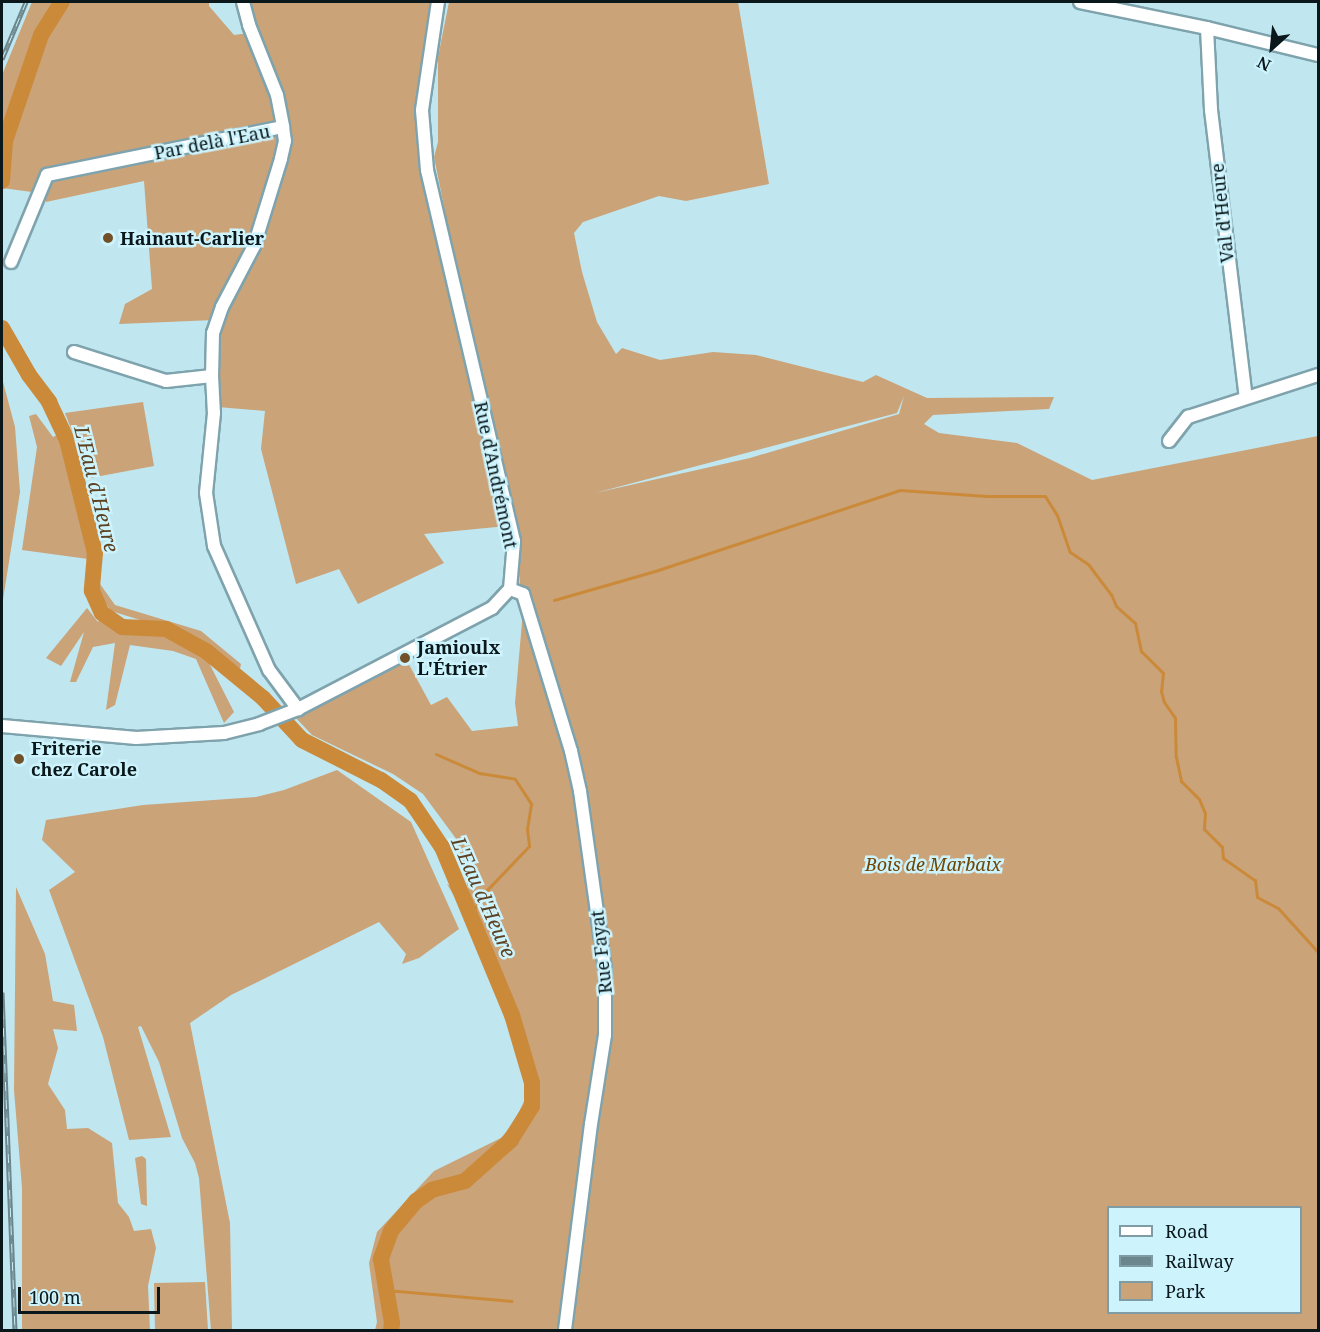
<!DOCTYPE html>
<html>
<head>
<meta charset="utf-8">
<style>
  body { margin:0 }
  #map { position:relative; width:1320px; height:1332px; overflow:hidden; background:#c0e6f0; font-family:"Noto Serif",serif }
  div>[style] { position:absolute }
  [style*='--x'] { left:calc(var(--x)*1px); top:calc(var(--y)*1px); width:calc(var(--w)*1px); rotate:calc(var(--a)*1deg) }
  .green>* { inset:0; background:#caa378 }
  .stream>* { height:3px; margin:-1.5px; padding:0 1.5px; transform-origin:1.5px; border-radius:1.5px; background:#cb8a3a }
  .river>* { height:16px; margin:-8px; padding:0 8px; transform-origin:8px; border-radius:8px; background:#cb8a3a }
  .roads { filter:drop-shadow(2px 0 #7fa3ad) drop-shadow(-2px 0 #7fa3ad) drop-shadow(0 2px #7fa3ad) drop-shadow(0 -2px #7fa3ad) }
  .minor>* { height:12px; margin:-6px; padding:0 6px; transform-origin:6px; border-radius:6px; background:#fff }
  .rail>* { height:5px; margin-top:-2.5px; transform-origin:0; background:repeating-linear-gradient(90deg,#cdf3fd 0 9px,#6b868c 0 18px); box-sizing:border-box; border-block:2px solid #6b868c }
  .dots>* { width:16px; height:16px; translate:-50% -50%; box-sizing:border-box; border:3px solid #cdf3fd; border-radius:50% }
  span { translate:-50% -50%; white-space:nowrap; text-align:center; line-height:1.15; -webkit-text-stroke:5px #cdf3fd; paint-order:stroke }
  .street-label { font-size:18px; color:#0a181b }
  .poi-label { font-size:18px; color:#0a181b; font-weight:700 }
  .left { translate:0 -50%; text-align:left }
  .park-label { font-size:18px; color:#704503; font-style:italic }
  .water-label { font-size:20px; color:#5d4120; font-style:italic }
  .frame { position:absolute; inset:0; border:3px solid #0a181b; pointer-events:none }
  .legend { position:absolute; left:1107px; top:1206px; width:195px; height:108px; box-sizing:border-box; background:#cdf3fd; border:2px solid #7f9ba3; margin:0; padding:8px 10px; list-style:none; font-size:18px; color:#0a181b }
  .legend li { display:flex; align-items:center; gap:12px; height:30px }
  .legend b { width:30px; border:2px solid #7f9ba3 }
  .north { position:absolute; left:1242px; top:18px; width:60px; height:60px; -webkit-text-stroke:4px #cdf3fd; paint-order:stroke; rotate:207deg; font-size:16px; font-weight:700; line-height:24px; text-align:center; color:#0a181b }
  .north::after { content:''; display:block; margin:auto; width:21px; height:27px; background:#0a181b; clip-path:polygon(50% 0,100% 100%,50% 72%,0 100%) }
  .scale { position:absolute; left:18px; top:1287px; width:142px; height:27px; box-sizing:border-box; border:3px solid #0a181b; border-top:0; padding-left:8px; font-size:18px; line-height:21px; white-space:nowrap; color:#0a181b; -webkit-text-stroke:4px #cdf3fd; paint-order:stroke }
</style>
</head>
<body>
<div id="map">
  <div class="green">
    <i style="clip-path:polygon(32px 2px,209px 2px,209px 6px,234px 35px,249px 33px,271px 90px,278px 118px,274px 122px,46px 173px,32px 192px,2px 188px,2px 75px)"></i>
    <i style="clip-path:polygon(evenodd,248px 2px,433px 2px,418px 101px,420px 139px,426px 200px,456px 266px,434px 157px,438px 142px,438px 57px,449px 2px,738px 2px,769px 184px,686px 201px,659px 196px,583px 222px,574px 233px,582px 272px,597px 322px,616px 354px,622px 348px,660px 360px,713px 352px,756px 355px,863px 382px,876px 375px,927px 398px,1054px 397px,1049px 409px,933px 415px,924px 424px,939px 433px,1017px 443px,1092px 480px,1318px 436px,1318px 1330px,375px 1330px,377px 1322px,369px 1263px,377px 1232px,434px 1171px,501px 1138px,515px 1121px,524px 1101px,532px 1061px,506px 984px,447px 884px,470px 897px,457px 840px,423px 794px,393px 774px,312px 735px,295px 717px,297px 713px,406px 659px,431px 705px,447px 697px,472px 731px,518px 726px,515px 703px,522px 622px,516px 518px,492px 434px,507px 526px,424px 534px,444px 563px,358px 604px,339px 569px,296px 584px,261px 449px,265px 411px,218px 407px,214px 336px,288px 138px,248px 2px,904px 396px,899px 414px,750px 458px,595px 493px,897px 413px,904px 396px,248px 2px,1108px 1208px,1300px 1208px,1300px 1312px,1108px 1312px,1108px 1208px)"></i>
    <i style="clip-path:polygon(278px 133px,279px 149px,254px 239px,214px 320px,119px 324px,125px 304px,152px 289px,144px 181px,46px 202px,46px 196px,42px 192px,54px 176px)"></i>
    <i style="clip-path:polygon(2px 378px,15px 427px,20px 492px,2px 606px)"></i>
    <i style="clip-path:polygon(143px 402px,154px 466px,90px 478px,65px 413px)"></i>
    <i style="clip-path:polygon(36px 414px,53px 437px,59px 434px,84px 520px,88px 559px,22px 550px,37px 447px,29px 416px)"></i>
    <i style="clip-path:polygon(100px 584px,115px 605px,201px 631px,241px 664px,240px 669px,192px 636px,111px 611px,95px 588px)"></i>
    <i style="clip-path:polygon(87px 608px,98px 622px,103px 610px,138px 630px,168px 635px,204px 653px,234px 712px,224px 723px,196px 659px,173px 651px,130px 645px,115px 705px,106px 710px,115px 643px,93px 647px,76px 682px,70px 682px,84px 632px,61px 666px,46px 658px)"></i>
    <i style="clip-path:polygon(337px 770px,411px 822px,459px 929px,419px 958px,402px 964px,406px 954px,379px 922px,231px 995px,190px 1023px,230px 1223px,232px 1330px,211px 1330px,199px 1178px,195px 1163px,182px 1138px,159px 1062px,141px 1026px,138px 1027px,171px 1137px,129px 1140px,103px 1037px,49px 890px,75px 872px,42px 840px,46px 820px,143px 805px,256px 797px,284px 790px)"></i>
    <i style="clip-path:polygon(16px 887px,45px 954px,53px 1001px,74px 1005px,77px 1031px,53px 1029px,58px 1048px,48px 1084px,65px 1110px,67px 1129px,88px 1128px,112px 1143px,118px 1203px,129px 1217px,134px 1231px,151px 1229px,156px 1248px,148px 1286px,150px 1330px,22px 1330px,22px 1188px,14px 1090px)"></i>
    <i style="clip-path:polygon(142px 1156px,146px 1159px,147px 1206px,141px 1204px,135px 1158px)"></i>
    <i style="clip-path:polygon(205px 1282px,208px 1330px,155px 1330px,154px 1283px)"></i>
  </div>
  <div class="stream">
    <i style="--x:554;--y:600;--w:105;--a:-16"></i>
    <i style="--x:655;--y:571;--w:258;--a:-18.3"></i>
    <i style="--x:900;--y:490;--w:87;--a:3.9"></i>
    <i style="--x:987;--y:496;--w:58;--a:0"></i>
    <i style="--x:1045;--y:496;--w:22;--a:58"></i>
    <i style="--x:1057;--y:515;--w:39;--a:71"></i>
    <i style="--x:1070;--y:552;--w:22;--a:34"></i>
    <i style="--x:1088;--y:564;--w:38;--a:53"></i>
    <i style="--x:1111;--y:594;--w:13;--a:67"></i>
    <i style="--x:1116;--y:606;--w:25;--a:42"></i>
    <i style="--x:1135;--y:623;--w:29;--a:78"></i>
    <i style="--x:1141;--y:651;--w:31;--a:45"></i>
    <i style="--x:1163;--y:673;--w:18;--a:96"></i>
    <i style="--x:1161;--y:691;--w:11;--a:75"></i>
    <i style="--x:1164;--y:702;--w:19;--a:55"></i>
    <i style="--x:1175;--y:718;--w:39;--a:89"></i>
    <i style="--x:1176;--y:757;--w:25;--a:78"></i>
    <i style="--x:1181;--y:781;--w:25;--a:45"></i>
    <i style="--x:1199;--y:799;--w:15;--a:67"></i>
    <i style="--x:1205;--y:813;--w:16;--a:94"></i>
    <i style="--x:1204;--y:829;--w:25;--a:45"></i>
    <i style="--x:1222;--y:847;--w:11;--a:85"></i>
    <i style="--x:1223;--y:858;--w:39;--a:35"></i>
    <i style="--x:1255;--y:880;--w:17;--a:83"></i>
    <i style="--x:1257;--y:897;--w:24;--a:28"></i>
    <i style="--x:1278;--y:908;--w:59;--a:47.7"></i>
    <i style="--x:436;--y:754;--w:47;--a:23.8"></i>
    <i style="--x:479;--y:773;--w:36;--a:9"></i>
    <i style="--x:515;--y:779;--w:30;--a:57"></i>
    <i style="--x:531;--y:804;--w:25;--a:99"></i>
    <i style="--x:527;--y:829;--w:17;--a:83"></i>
    <i style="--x:529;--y:846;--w:61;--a:133.7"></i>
    <i style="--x:487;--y:890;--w:32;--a:124"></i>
    <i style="--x:386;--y:1290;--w:126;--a:5"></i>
  </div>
  <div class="river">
    <i style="--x:2;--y:181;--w:40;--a:-85.7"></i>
    <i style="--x:5;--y:141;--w:112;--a:-71.2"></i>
    <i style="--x:41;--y:35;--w:39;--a:-58"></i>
    <i style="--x:2;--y:328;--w:54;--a:60.1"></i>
    <i style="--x:29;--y:375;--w:34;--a:53"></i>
    <i style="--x:49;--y:402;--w:42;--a:64.7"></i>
    <i style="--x:67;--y:440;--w:116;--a:76.1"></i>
    <i style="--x:95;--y:553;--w:38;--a:95"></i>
    <i style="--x:92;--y:591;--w:24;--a:66"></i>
    <i style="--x:102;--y:613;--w:24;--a:35"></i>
    <i style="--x:122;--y:627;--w:44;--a:2.6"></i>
    <i style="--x:166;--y:629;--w:46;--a:28.8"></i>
    <i style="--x:206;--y:651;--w:74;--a:39.5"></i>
    <i style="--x:263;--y:698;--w:57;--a:47.1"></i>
    <i style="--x:302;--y:740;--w:89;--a:26.9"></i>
    <i style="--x:381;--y:780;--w:35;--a:35"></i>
    <i style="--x:410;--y:800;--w:57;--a:55.8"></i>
    <i style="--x:442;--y:847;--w:182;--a:67.4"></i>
    <i style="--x:512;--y:1015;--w:71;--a:73.6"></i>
    <i style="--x:532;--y:1083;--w:23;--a:90"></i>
    <i style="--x:532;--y:1106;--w:40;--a:122"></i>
    <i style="--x:511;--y:1140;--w:62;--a:138.3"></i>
    <i style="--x:465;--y:1181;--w:34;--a:165"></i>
    <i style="--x:432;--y:1190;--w:19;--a:145"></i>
    <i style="--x:416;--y:1201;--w:39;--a:130"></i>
    <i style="--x:391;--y:1231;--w:30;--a:110"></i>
    <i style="--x:381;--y:1259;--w:65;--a:80.2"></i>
    <i style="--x:392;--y:1323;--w:7;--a:98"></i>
  </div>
  <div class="roads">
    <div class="minor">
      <i style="--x:243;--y:2;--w:24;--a:75"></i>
      <i style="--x:249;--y:25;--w:75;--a:68.2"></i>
      <i style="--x:277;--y:95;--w:33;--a:79"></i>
      <i style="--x:1080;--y:2;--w:130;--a:11.6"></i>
      <i style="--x:1207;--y:28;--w:114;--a:13.7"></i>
      <i style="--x:1207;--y:28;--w:82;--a:87.2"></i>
      <i style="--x:1211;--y:110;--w:290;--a:83.1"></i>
      <i style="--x:11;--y:262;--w:94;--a:-67.5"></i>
      <i style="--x:47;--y:175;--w:241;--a:-11.5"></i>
      <i style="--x:283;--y:127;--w:14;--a:82"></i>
      <i style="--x:285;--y:141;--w:18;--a:103"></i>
      <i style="--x:281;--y:159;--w:91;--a:107.2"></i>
      <i style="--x:254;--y:246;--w:69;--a:117.7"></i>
      <i style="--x:222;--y:307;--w:28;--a:109"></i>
      <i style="--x:213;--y:333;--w:43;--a:91.3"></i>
      <i style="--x:74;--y:352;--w:96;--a:17.5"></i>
      <i style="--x:166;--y:381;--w:46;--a:-6.2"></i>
      <i style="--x:212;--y:376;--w:37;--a:87"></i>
      <i style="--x:214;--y:413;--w:80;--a:95.7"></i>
      <i style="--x:206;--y:493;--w:54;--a:81.4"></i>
      <i style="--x:214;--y:546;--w:136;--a:66.1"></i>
      <i style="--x:269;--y:670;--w:49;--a:53.4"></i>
      <i style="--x:1169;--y:441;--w:31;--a:-52"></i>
      <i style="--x:1188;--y:417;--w:137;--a:-17.9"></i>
      <i style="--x:510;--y:589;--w:14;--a:21"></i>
      <i style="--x:523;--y:594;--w:164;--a:73"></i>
      <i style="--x:571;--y:751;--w:41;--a:77.3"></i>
      <i style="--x:580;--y:791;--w:179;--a:82"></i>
      <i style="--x:605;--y:968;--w:67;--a:90"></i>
      <i style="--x:605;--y:1035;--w:90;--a:98.9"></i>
      <i style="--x:591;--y:1124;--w:208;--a:97.2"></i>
      <i style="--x:2;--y:726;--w:135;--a:5.1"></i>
      <i style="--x:136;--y:738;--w:88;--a:-3.3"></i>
      <i style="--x:224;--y:733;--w:36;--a:-14"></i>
      <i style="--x:259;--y:724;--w:42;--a:-21"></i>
      <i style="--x:298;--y:709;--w:219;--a:-27.5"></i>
      <i style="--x:492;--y:608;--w:26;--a:-47"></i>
      <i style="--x:510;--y:589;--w:48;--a:-85.2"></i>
      <i style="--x:514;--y:541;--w:381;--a:-103.2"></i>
      <i style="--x:427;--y:170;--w:60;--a:-94.8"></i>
      <i style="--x:422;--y:110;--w:109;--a:-81.6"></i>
    </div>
  </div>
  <div class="rail">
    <i style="--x:2;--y:59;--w:62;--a:-67.2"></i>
    <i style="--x:2;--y:992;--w:338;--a:87.8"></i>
  </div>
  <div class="dots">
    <i style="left:108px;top:238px;background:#725028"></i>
    <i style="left:405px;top:658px;background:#725028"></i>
    <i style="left:19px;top:759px;background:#725028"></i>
  </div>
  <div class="street-label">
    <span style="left:212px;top:142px;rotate:-11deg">Par delà l'Eau</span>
    <span style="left:1222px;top:213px;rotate:-96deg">Val d'Heure</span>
    <span style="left:496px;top:475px;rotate:78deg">Rue d'Andrémont</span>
    <span style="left:601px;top:952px;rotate:-96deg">Rue Fayat</span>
  </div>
  <div class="poi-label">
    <span class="left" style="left:120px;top:238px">Hainaut-Carlier</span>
    <span class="left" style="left:417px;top:658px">Jamioulx<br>L'Étrier</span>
    <span class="left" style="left:31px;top:759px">Friterie<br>chez Carole</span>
  </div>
  <div class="park-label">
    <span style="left:933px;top:864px">Bois de Marbaix</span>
  </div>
  <div class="water-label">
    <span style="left:97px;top:489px;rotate:76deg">L'Eau d'Heure</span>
    <span style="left:484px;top:897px;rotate:66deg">L'Eau d'Heure</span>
  </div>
  <div class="frame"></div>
  <ul class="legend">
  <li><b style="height:8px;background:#fff"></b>Road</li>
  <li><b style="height:8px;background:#6b868c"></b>Railway</li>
  <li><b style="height:16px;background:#caa378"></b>Park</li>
  </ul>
  <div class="north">N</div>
  <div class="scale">100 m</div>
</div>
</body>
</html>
